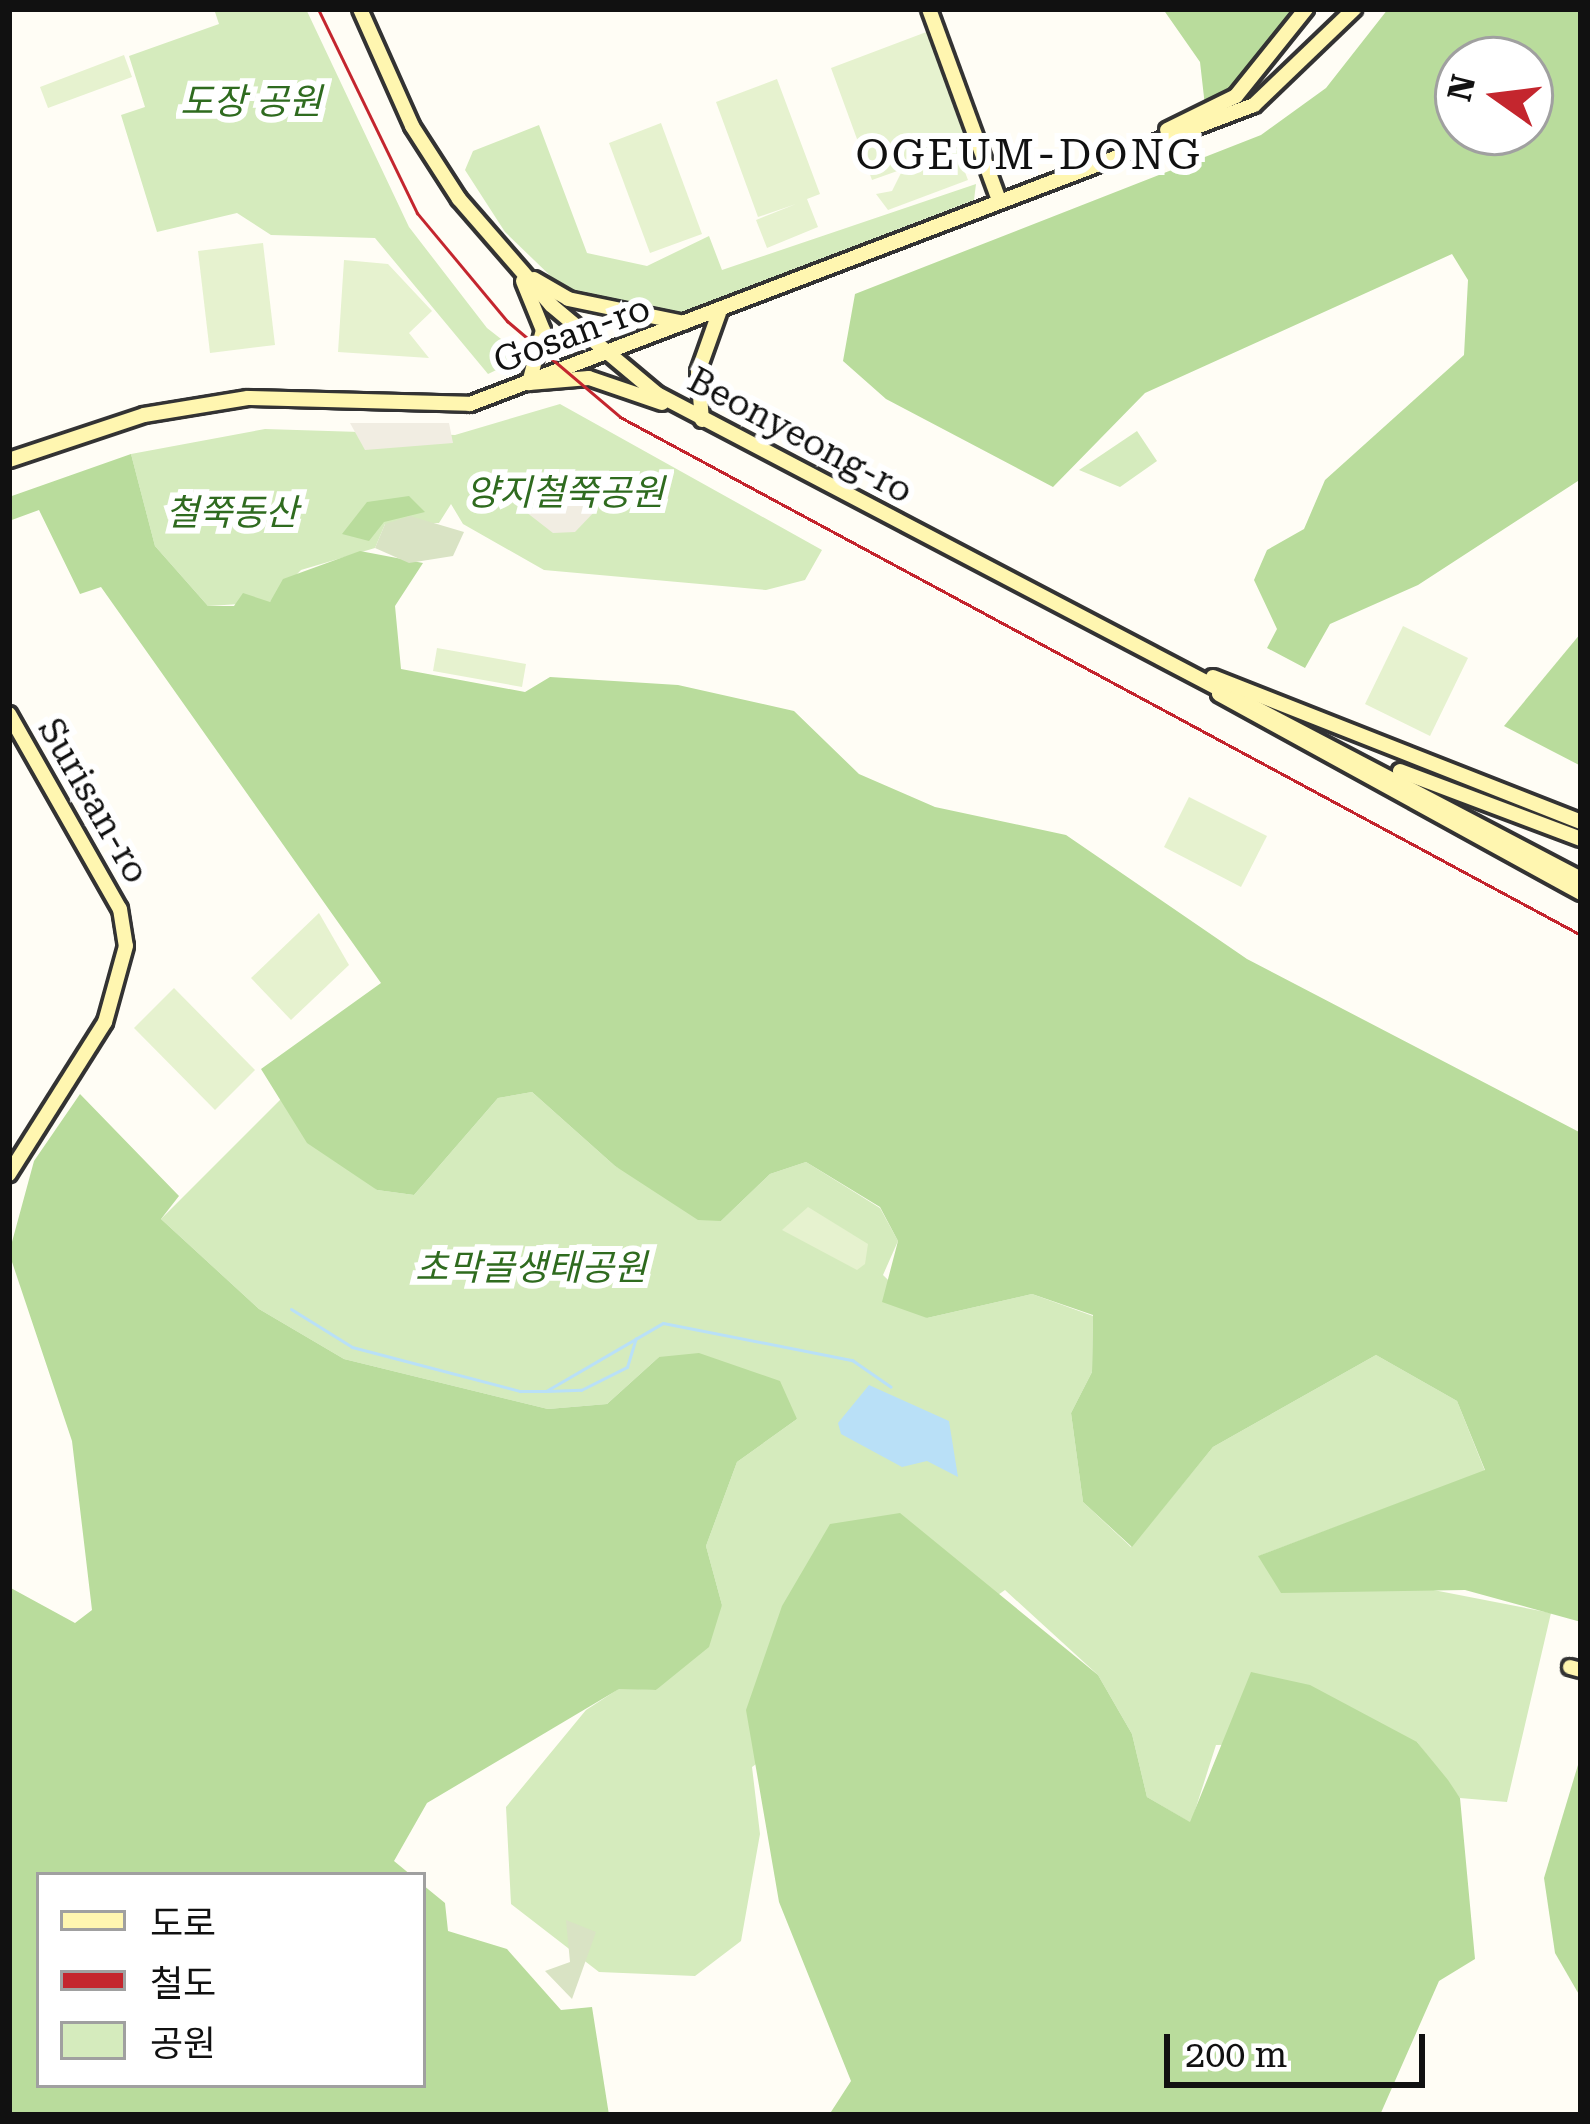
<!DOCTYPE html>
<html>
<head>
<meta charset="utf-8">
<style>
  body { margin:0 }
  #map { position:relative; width:1590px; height:2124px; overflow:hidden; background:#fffdf5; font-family:"Roboto Serif","Noto Sans KR",serif }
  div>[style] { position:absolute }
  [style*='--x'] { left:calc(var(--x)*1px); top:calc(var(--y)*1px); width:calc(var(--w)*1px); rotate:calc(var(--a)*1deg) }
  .green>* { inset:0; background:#d5ebbd }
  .forest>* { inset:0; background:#b9dc9c }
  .cemetery>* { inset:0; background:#d9e3c4 }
  .pitch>* { inset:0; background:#e6f2cf }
  .plaza>* { inset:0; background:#f1ede2 }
  .water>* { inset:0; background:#b9e0f7 }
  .stream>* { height:3px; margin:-1.5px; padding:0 1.5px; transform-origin:1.5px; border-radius:1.5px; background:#b9e0f7 }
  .roads { filter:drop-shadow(3px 0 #333) drop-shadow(-3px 0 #333) drop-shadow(0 3px #333) drop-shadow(0 -3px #333) }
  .secondary>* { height:14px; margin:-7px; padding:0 7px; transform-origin:7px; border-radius:7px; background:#fff6b0 }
  .rail>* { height:3px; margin:-1.5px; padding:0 1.5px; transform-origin:1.5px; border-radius:1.5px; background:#c4262e }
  span { translate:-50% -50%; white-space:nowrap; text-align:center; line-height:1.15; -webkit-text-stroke:12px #fff; paint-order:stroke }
  .park-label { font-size:36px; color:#2f6b1f; font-style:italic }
  .street-label { font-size:36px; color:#111 }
  .quarter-label { font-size:42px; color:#111; letter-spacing:3px }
  .frame { position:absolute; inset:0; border:12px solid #111; pointer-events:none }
  .legend { position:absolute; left:36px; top:1872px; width:390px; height:216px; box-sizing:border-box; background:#fff; border:3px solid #a0a0a0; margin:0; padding:15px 21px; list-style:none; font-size:36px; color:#111 }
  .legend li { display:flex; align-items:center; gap:24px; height:60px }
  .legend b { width:60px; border:3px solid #a0a0a0 }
  .north { position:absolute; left:1434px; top:36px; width:120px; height:120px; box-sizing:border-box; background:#fff; border:3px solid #a0a0a0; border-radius:50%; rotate:284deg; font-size:33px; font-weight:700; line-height:48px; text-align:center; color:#111 }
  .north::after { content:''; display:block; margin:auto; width:42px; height:54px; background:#c4262e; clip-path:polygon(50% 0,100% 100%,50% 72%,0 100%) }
  .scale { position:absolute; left:1164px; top:2034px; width:261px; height:54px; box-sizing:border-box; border:6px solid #111; border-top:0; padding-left:15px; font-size:36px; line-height:42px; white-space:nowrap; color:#111; -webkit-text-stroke:9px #fff; paint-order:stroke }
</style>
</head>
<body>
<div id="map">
  <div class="green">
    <i style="clip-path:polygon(214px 9px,306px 9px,409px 227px,487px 328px,524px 357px,488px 374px,375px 238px,271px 235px,237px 213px,157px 232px,121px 115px,145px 107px,129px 56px,219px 24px)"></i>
    <i style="clip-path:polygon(539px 125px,587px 253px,647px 266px,709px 236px,722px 270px,976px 184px,974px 200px,674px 315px,564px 289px,505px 232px,465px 170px,473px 151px)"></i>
    <i style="clip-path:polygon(560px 404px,822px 550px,805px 580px,766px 590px,544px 570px,463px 524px,451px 504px,439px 523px,385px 524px,375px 548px,301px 570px,270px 602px,208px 606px,155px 546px,131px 454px,265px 429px,455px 435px)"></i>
    <i style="clip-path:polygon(1137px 431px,1157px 461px,1120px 487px,1079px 470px)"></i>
    <i style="clip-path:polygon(532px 1092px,615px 1166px,721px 1221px,770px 1174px,806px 1162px,880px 1208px,898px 1241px,883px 1275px,927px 1318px,1032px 1294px,1093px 1316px,1092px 1372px,1071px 1413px,1083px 1502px,1131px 1547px,1213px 1447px,1376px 1355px,1457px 1401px,1485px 1471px,1259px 1556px,1551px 1613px,1507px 1802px,1460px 1798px,1417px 1742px,1216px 1745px,1191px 1823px,1147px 1797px,1132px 1734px,1098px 1675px,1005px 1590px,752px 1767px,760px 1834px,741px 1941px,695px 1976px,599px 1972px,511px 1904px,506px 1807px,586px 1710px,620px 1688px,656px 1690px,722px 1605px,706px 1546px,737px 1462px,797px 1419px,659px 1357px,607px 1404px,548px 1409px,344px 1359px,259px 1309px,161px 1219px,282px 1098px,377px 1190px,414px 1195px,498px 1098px)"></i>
  </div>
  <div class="forest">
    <i style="clip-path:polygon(1163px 9px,1302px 9px,1269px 59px,1205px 106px,1200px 62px)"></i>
    <i style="clip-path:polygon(evenodd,1388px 9px,1581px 9px,1581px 479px,1418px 585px,1330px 624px,1305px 668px,1267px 648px,1277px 629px,1254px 580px,1267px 550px,1304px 529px,1325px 480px,1464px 355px,1468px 280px,1452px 254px,1145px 393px,1053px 487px,886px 399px,843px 361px,855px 294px,1261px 135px,1326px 88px,1388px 9px,1458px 60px,1530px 60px,1530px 132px,1458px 132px,1458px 60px)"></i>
    <i style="clip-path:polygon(131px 454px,155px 546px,208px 606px,234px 606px,243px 593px,270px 602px,283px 579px,360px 551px,423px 563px,395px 606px,401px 669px,525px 692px,550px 677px,678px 685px,794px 711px,859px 774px,935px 807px,1066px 835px,1247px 959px,1581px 1133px,1581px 1622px,1465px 1590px,1281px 1593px,1258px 1556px,1485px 1470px,1457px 1401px,1376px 1355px,1213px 1447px,1132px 1547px,1083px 1502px,1071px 1413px,1092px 1372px,1093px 1315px,1032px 1294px,927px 1318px,882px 1302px,898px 1241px,880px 1207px,806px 1162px,770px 1174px,721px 1221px,698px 1220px,615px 1166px,532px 1092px,498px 1098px,414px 1195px,377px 1190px,307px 1143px,261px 1069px,381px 983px,101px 587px,80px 594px,39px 510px,9px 521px,9px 497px)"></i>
    <i style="clip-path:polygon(409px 496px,425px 512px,384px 522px,369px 541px,342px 534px,367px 502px)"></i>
    <i style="clip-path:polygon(1581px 633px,1581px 766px,1504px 726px)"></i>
    <i style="clip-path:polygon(80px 1094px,179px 1196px,161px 1219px,259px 1309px,344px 1359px,548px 1409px,607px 1404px,659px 1357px,699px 1353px,780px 1381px,797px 1419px,737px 1462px,706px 1546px,722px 1605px,709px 1647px,656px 1690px,619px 1689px,427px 1803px,394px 1861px,411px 1875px,39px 1875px,39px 2085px,423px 2085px,423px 1885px,445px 1903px,448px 1931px,507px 1949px,561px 2010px,592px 2007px,609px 2115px,9px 2115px,9px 1587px,75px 1623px,92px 1610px,72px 1441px,9px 1253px,34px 1161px)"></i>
    <i style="clip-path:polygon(900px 1513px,1098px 1675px,1132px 1734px,1147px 1797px,1190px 1822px,1251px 1672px,1310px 1685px,1417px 1742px,1448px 1780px,1460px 1798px,1475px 1959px,1439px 1981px,1380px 2115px,829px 2115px,851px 2081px,779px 1902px,746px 1710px,782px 1606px,830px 1524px)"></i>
    <i style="clip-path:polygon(1581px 1755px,1581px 1998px,1555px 1953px,1544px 1878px)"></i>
  </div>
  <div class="cemetery">
    <i style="clip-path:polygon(410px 516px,464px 532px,453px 556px,409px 563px,375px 548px,385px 524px)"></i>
    <i style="clip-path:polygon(566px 1920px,596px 1932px,572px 1999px,545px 1971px,570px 1962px)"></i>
  </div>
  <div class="pitch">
    <i style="clip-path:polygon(929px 31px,970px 143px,956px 149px,968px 180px,888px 210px,876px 194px,892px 191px,903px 169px,872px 180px,831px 68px)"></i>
    <i style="clip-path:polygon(124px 55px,132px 77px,48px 108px,40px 87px)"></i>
    <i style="clip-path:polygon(777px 79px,820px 194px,807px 199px,818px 227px,767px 248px,756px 220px,796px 204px,758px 217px,716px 102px)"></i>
    <i style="clip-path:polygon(661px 123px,702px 234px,650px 253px,609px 143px)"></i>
    <i style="clip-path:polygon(263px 243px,275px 345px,210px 353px,198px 251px)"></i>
    <i style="clip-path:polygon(344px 260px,388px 264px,432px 311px,409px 333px,429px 358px,338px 352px)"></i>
    <i style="clip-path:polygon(1403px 626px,1468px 658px,1430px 736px,1365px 704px)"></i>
    <i style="clip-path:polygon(437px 648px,526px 664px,522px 687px,433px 671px)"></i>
    <i style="clip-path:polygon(1189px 797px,1267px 836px,1241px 887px,1164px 847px)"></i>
    <i style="clip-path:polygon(319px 913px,349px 965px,291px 1020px,251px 978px)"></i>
    <i style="clip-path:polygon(174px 988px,255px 1070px,215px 1110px,134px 1028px)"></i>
    <i style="clip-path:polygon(808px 1207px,868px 1244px,865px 1264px,857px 1270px,782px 1230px)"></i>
  </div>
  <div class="plaza">
    <i style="clip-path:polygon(350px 423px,449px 423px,453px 443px,365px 450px)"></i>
    <i style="clip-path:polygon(596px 481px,598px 508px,575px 532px,553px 533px,526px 512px)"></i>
  </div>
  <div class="water">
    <i style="clip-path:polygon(869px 1385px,949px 1421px,958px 1477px,927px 1461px,902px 1467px,841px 1434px,838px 1423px)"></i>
  </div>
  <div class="stream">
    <i style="--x:291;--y:1309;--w:72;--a:31.9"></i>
    <i style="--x:352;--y:1347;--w:174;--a:14.7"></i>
    <i style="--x:520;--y:1391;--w:26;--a:0"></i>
    <i style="--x:546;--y:1391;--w:135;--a:-30.2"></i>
    <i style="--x:663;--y:1323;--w:193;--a:11.1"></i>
    <i style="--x:852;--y:1360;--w:47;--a:34.7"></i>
    <i style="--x:547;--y:1391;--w:34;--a:-2"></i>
    <i style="--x:581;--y:1390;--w:51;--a:-26.6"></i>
    <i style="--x:627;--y:1367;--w:30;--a:-73"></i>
  </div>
  <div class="roads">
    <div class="secondary">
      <i style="--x:360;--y:9;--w:128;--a:66"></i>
      <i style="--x:412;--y:126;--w:87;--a:57.2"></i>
      <i style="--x:459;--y:199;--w:140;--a:49"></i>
      <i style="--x:551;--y:305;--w:138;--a:40"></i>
      <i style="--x:657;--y:394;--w:1044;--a:27.69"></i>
      <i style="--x:929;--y:9;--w:203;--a:69.9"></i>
      <i style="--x:1167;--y:130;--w:77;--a:-26.2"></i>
      <i style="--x:1236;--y:96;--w:112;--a:-51.2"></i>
      <i style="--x:534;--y:279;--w:39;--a:30"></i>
      <i style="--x:568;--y:299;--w:118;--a:11.7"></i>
      <i style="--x:523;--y:281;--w:53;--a:67.8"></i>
      <i style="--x:543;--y:330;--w:55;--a:104.8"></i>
      <i style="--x:529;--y:383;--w:60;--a:-4.8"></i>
      <i style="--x:589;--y:378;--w:77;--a:18.9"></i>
      <i style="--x:702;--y:420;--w:48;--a:-94.8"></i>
      <i style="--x:698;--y:372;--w:63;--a:-70.4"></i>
      <i style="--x:9;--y:460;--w:142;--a:-18.4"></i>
      <i style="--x:144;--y:415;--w:105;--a:-9.3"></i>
      <i style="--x:248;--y:398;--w:222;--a:1.5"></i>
      <i style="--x:470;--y:404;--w:839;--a:-20.88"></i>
      <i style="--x:1254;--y:105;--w:139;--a:-43.8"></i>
      <i style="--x:1213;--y:677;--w:396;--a:21.5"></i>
      <i style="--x:1219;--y:694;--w:413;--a:28.8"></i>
      <i style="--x:9;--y:714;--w:224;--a:60.4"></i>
      <i style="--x:120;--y:909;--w:37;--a:81"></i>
      <i style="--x:126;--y:946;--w:79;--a:105.4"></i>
      <i style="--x:105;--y:1022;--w:180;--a:122.3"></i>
      <i style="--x:1400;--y:771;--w:193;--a:20.6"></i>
      <i style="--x:1570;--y:1667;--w:11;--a:15"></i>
    </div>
  </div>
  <div class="rail">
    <i style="--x:318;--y:9;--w:227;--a:64.1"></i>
    <i style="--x:417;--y:213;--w:141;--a:50.2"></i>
    <i style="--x:507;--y:321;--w:148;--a:40.3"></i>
    <i style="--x:620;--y:417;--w:1092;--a:28.33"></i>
  </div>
  <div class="park-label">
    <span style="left:251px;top:103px">도장 공원</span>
    <span style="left:565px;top:494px">양지철쭉공원</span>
    <span style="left:232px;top:514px">철쭉동산</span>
    <span style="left:531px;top:1269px">초막골생태공원</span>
  </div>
  <div class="street-label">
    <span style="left:572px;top:335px;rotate:-20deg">Gosan-ro</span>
    <span style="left:800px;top:436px;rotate:28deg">Beonyeong-ro</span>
    <span style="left:93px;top:801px;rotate:60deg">Surisan-ro</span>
  </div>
  <div class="quarter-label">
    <span style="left:1029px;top:155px">OGEUM-DONG</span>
  </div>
  <div class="frame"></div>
  <ul class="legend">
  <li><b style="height:15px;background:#fff6b0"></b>도로</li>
  <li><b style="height:15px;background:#c4262e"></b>철도</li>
  <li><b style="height:33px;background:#d5ebbd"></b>공원</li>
  </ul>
  <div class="north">N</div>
  <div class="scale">200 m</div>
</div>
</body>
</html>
